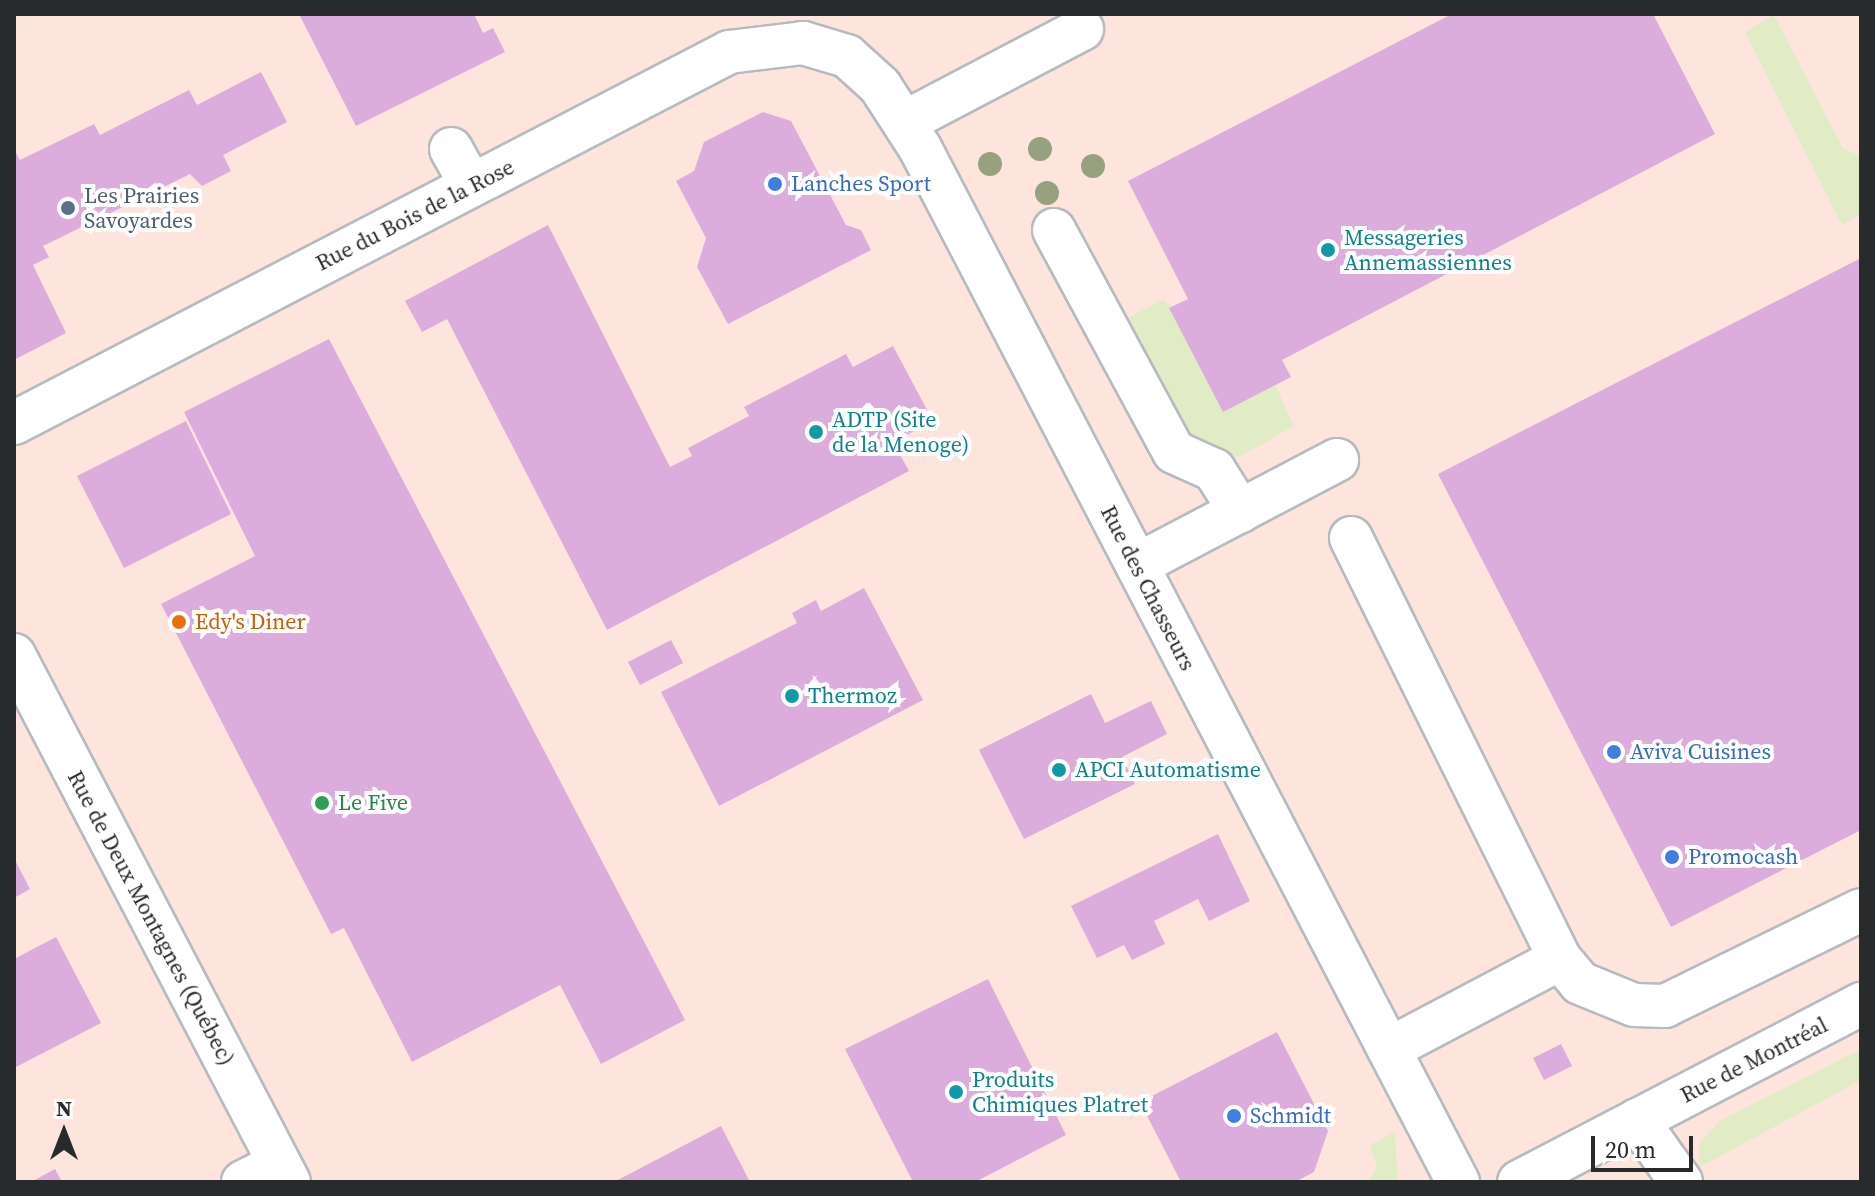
<!DOCTYPE html>
<html>
<head>
<meta charset="utf-8">
<style>
  body { margin:0 }
  #map { position:relative; width:1875px; height:1196px; overflow:hidden; background:#f2f4f9; font-family:"Source Serif 4",serif }
  div>[style] { position:absolute }
  [style*='--x'] { left:calc(var(--x)*1px); top:calc(var(--y)*1px); width:calc(var(--w)*1px); rotate:calc(var(--a)*1deg) }
  .commercial>* { inset:0; background:#fde4dc }
  .green>* { inset:0; background:#e1ecc7 }
  .building>* { inset:0; background:#dcaddc }
  .roads { filter:drop-shadow(2px 0 #b7babe) drop-shadow(-2px 0 #b7babe) drop-shadow(0 2px #b7babe) drop-shadow(0 -2px #b7babe) }
  .minor>* { height:42px; margin:-21px; padding:0 21px; transform-origin:21px; border-radius:21px; background:#fff }
  .trees>* { width:24px; height:24px; margin:-12px; border-radius:50%; background:#98a17f }
  .dots>* { width:22px; height:22px; translate:-50% -50%; box-sizing:border-box; border:4px solid #fff; border-radius:50% }
  span { translate:-50% -50%; white-space:nowrap; text-align:center; line-height:1.15; -webkit-text-stroke:8px #fff; paint-order:stroke }
  .shop-label { font-size:22px; color:#366cbe }
  .left { translate:0 -50%; text-align:left }
  .service-label { font-size:22px; color:#4e5e75 }
  .street-label { font-size:22px; color:#292a2c }
  .culture-label { font-size:22px; color:#0d838f }
  .food-label { font-size:22px; color:#c56008 }
  .leisure-label { font-size:22px; color:#27864d }
  .frame { position:absolute; inset:0; border:16px solid #292a2c; pointer-events:none }
  .north { position:absolute; left:24px; top:1092px; width:80px; height:80px; -webkit-text-stroke:6px #fff; paint-order:stroke; rotate:0deg; font-size:22px; font-weight:700; line-height:32px; text-align:center; color:#292a2c }
  .north::after { content:''; display:block; margin:auto; width:28px; height:36px; background:#292a2c; clip-path:polygon(50% 0,100% 100%,50% 72%,0 100%) }
  .scale { position:absolute; left:1591px; top:1136px; width:102px; height:36px; box-sizing:border-box; border:4px solid #292a2c; border-top:0; padding-left:10px; font-size:24px; line-height:28px; white-space:nowrap; color:#292a2c; -webkit-text-stroke:6px #fff; paint-order:stroke }
</style>
</head>
<body>
<div id="map">
  <div class="commercial">
    <i style="clip-path:polygon(14px 14px,1861px 14px,1861px 156px,1843px 148px,1774px 16px,1842px 225px,1861px 215px,1861px 1182px,14px 1182px)"></i>
  </div>
  <div class="green">
    <i style="clip-path:polygon(1774px 15px,1843px 148px,1861px 156px,1861px 215px,1842px 225px,1745px 32px)"></i>
    <i style="clip-path:polygon(1163px 300px,1275px 385px,1294px 426px,1239px 457px,1191px 442px,1129px 317px)"></i>
    <i style="clip-path:polygon(1861px 1049px,1861px 1080px,1698px 1168px,1700px 1142px,1720px 1121px)"></i>
    <i style="clip-path:polygon(1395px 1132px,1398px 1182px,1367px 1182px,1377px 1168px,1370px 1145px)"></i>
  </div>
  <div class="building">
    <i style="clip-path:polygon(299px 14px,474px 14px,483px 33px,493px 28px,505px 52px,356px 126px)"></i>
    <i style="clip-path:polygon(1452px 14px,1653px 14px,1715px 134px,1282px 360px,1291px 377px,1223px 412px,1169px 308px,1188px 299px,1128px 181px)"></i>
    <i style="clip-path:polygon(261px 72px,287px 122px,223px 155px,231px 171px,202px 186px,190px 174px,43px 246px,49px 257px,33px 265px,66px 333px,14px 360px,14px 149px,20px 160px,94px 124px,100px 135px,189px 90px,197px 105px)"></i>
    <i style="clip-path:polygon(763px 112px,791px 121px,846px 225px,861px 230px,871px 250px,728px 324px,697px 267px,706px 238px,676px 181px,694px 171px,704px 142px)"></i>
    <i style="clip-path:polygon(548px 225px,670px 467px,692px 456px,688px 448px,749px 416px,744px 407px,846px 354px,853px 367px,893px 346px,933px 421px,893px 442px,909px 471px,607px 630px,447px 319px,422px 332px,405px 301px)"></i>
    <i style="clip-path:polygon(1861px 258px,1861px 830px,1671px 927px,1438px 474px)"></i>
    <i style="clip-path:polygon(329px 339px,685px 1020px,601px 1064px,560px 985px,412px 1062px,344px 928px,331px 934px,161px 604px,255px 556px,184px 412px)"></i>
    <i style="clip-path:polygon(186px 421px,231px 514px,124px 568px,77px 476px)"></i>
    <i style="clip-path:polygon(864px 588px,923px 700px,719px 806px,661px 692px,797px 623px,792px 613px,816px 600px,821px 611px)"></i>
    <i style="clip-path:polygon(671px 640px,683px 663px,640px 685px,628px 662px)"></i>
    <i style="clip-path:polygon(1091px 694px,1105px 723px,1151px 701px,1167px 734px,1122px 757px,1135px 784px,1024px 839px,979px 750px)"></i>
    <i style="clip-path:polygon(1218px 834px,1250px 901px,1209px 921px,1198px 899px,1154px 921px,1165px 944px,1132px 960px,1124px 945px,1097px 958px,1071px 906px)"></i>
    <i style="clip-path:polygon(14px 858px,30px 889px,14px 898px)"></i>
    <i style="clip-path:polygon(56px 937px,101px 1023px,14px 1068px,14px 959px)"></i>
    <i style="clip-path:polygon(988px 979px,1066px 1135px,975px 1182px,913px 1182px,845px 1049px)"></i>
    <i style="clip-path:polygon(1277px 1032px,1328px 1131px,1314px 1172px,1295px 1182px,1181px 1182px,1140px 1102px)"></i>
    <i style="clip-path:polygon(1561px 1044px,1572px 1066px,1544px 1080px,1533px 1058px)"></i>
    <i style="clip-path:polygon(721px 1126px,750px 1182px,614px 1182px)"></i>
    <i style="clip-path:polygon(55px 1169px,62px 1182px,31px 1182px)"></i>
  </div>
  <div class="roads">
    <div class="minor">
      <i style="--x:905;--y:122;--w:200;--a:-27.7"></i>
      <i style="--x:451;--y:149;--w:41;--a:60.9"></i>
      <i style="--x:1054;--y:230;--w:252;--a:61.6"></i>
      <i style="--x:1174;--y:452;--w:44;--a:24.2"></i>
      <i style="--x:1214;--y:470;--w:49;--a:57.6"></i>
      <i style="--x:14;--y:423;--w:806;--a:-27.42"></i>
      <i style="--x:729;--y:52;--w:75;--a:-6.9"></i>
      <i style="--x:803;--y:43;--w:46;--a:16.5"></i>
      <i style="--x:847;--y:56;--w:45;--a:42.3"></i>
      <i style="--x:880;--y:86;--w:74;--a:57.2"></i>
      <i style="--x:920;--y:148;--w:1166;--a:62.51"></i>
      <i style="--x:1351;--y:538;--w:470;--a:63.6"></i>
      <i style="--x:1560;--y:959;--w:31;--a:50"></i>
      <i style="--x:1580;--y:983;--w:58;--a:22.2"></i>
      <i style="--x:1634;--y:1005;--w:31;--a:2"></i>
      <i style="--x:1665;--y:1006;--w:218;--a:-26.1"></i>
      <i style="--x:1137;--y:565;--w:226;--a:-27.7"></i>
      <i style="--x:14;--y:655;--w:594;--a:62.44"></i>
      <i style="--x:1389;--y:1049;--w:193;--a:-27.8"></i>
      <i style="--x:1637;--y:1120;--w:76;--a:54.6"></i>
      <i style="--x:243;--y:1182;--w:40;--a:-26.6"></i>
      <i style="--x:1519;--y:1182;--w:386;--a:-27.5"></i>
    </div>
  </div>
  <div class="trees">
    <i style="left:1040px;top:149px"></i>
    <i style="left:990px;top:164px"></i>
    <i style="left:1093px;top:166px"></i>
    <i style="left:1047px;top:193px"></i>
  </div>
  <div class="dots">
    <i style="left:775px;top:184px;background:#3f7fe0"></i>
    <i style="left:68px;top:208px;background:#5c6f8a"></i>
    <i style="left:1328px;top:250px;background:#0f9aa8"></i>
    <i style="left:816px;top:432px;background:#0f9aa8"></i>
    <i style="left:179px;top:622px;background:#e8710a"></i>
    <i style="left:792px;top:696px;background:#0f9aa8"></i>
    <i style="left:1614px;top:752px;background:#3f7fe0"></i>
    <i style="left:1059px;top:770px;background:#0f9aa8"></i>
    <i style="left:322px;top:803px;background:#2e9e5b"></i>
    <i style="left:1672px;top:857px;background:#3f7fe0"></i>
    <i style="left:956px;top:1092px;background:#0f9aa8"></i>
    <i style="left:1234px;top:1116px;background:#3f7fe0"></i>
  </div>
  <div class="shop-label">
    <span class="left" style="left:791px;top:184px">Lanches Sport</span>
    <span class="left" style="left:1630px;top:752px">Aviva Cuisines</span>
    <span class="left" style="left:1688px;top:857px">Promocash</span>
    <span class="left" style="left:1250px;top:1116px">Schmidt</span>
  </div>
  <div class="service-label">
    <span class="left" style="left:84px;top:208px">Les Prairies<br>Savoyardes</span>
  </div>
  <div class="street-label">
    <span style="left:415px;top:215px;rotate:-27deg">Rue du Bois de la Rose</span>
    <span style="left:1148px;top:588px;rotate:63deg">Rue des Chasseurs</span>
    <span style="left:151px;top:918px;rotate:62deg">Rue de Deux Montagnes (Québec)</span>
    <span style="left:1754px;top:1060px;rotate:-27deg">Rue de Montréal</span>
  </div>
  <div class="culture-label">
    <span class="left" style="left:1344px;top:250px">Messageries<br>Annemassiennes</span>
    <span class="left" style="left:832px;top:432px">ADTP (Site<br>de la Menoge)</span>
    <span class="left" style="left:808px;top:696px">Thermoz</span>
    <span class="left" style="left:1075px;top:770px">APCI Automatisme</span>
    <span class="left" style="left:972px;top:1092px">Produits<br>Chimiques Platret</span>
  </div>
  <div class="food-label">
    <span class="left" style="left:195px;top:622px">Edy's Diner</span>
  </div>
  <div class="leisure-label">
    <span class="left" style="left:338px;top:803px">Le Five</span>
  </div>
  <div class="frame"></div>
  <div class="north">N</div>
  <div class="scale">20 m</div>
</div>
</body>
</html>
